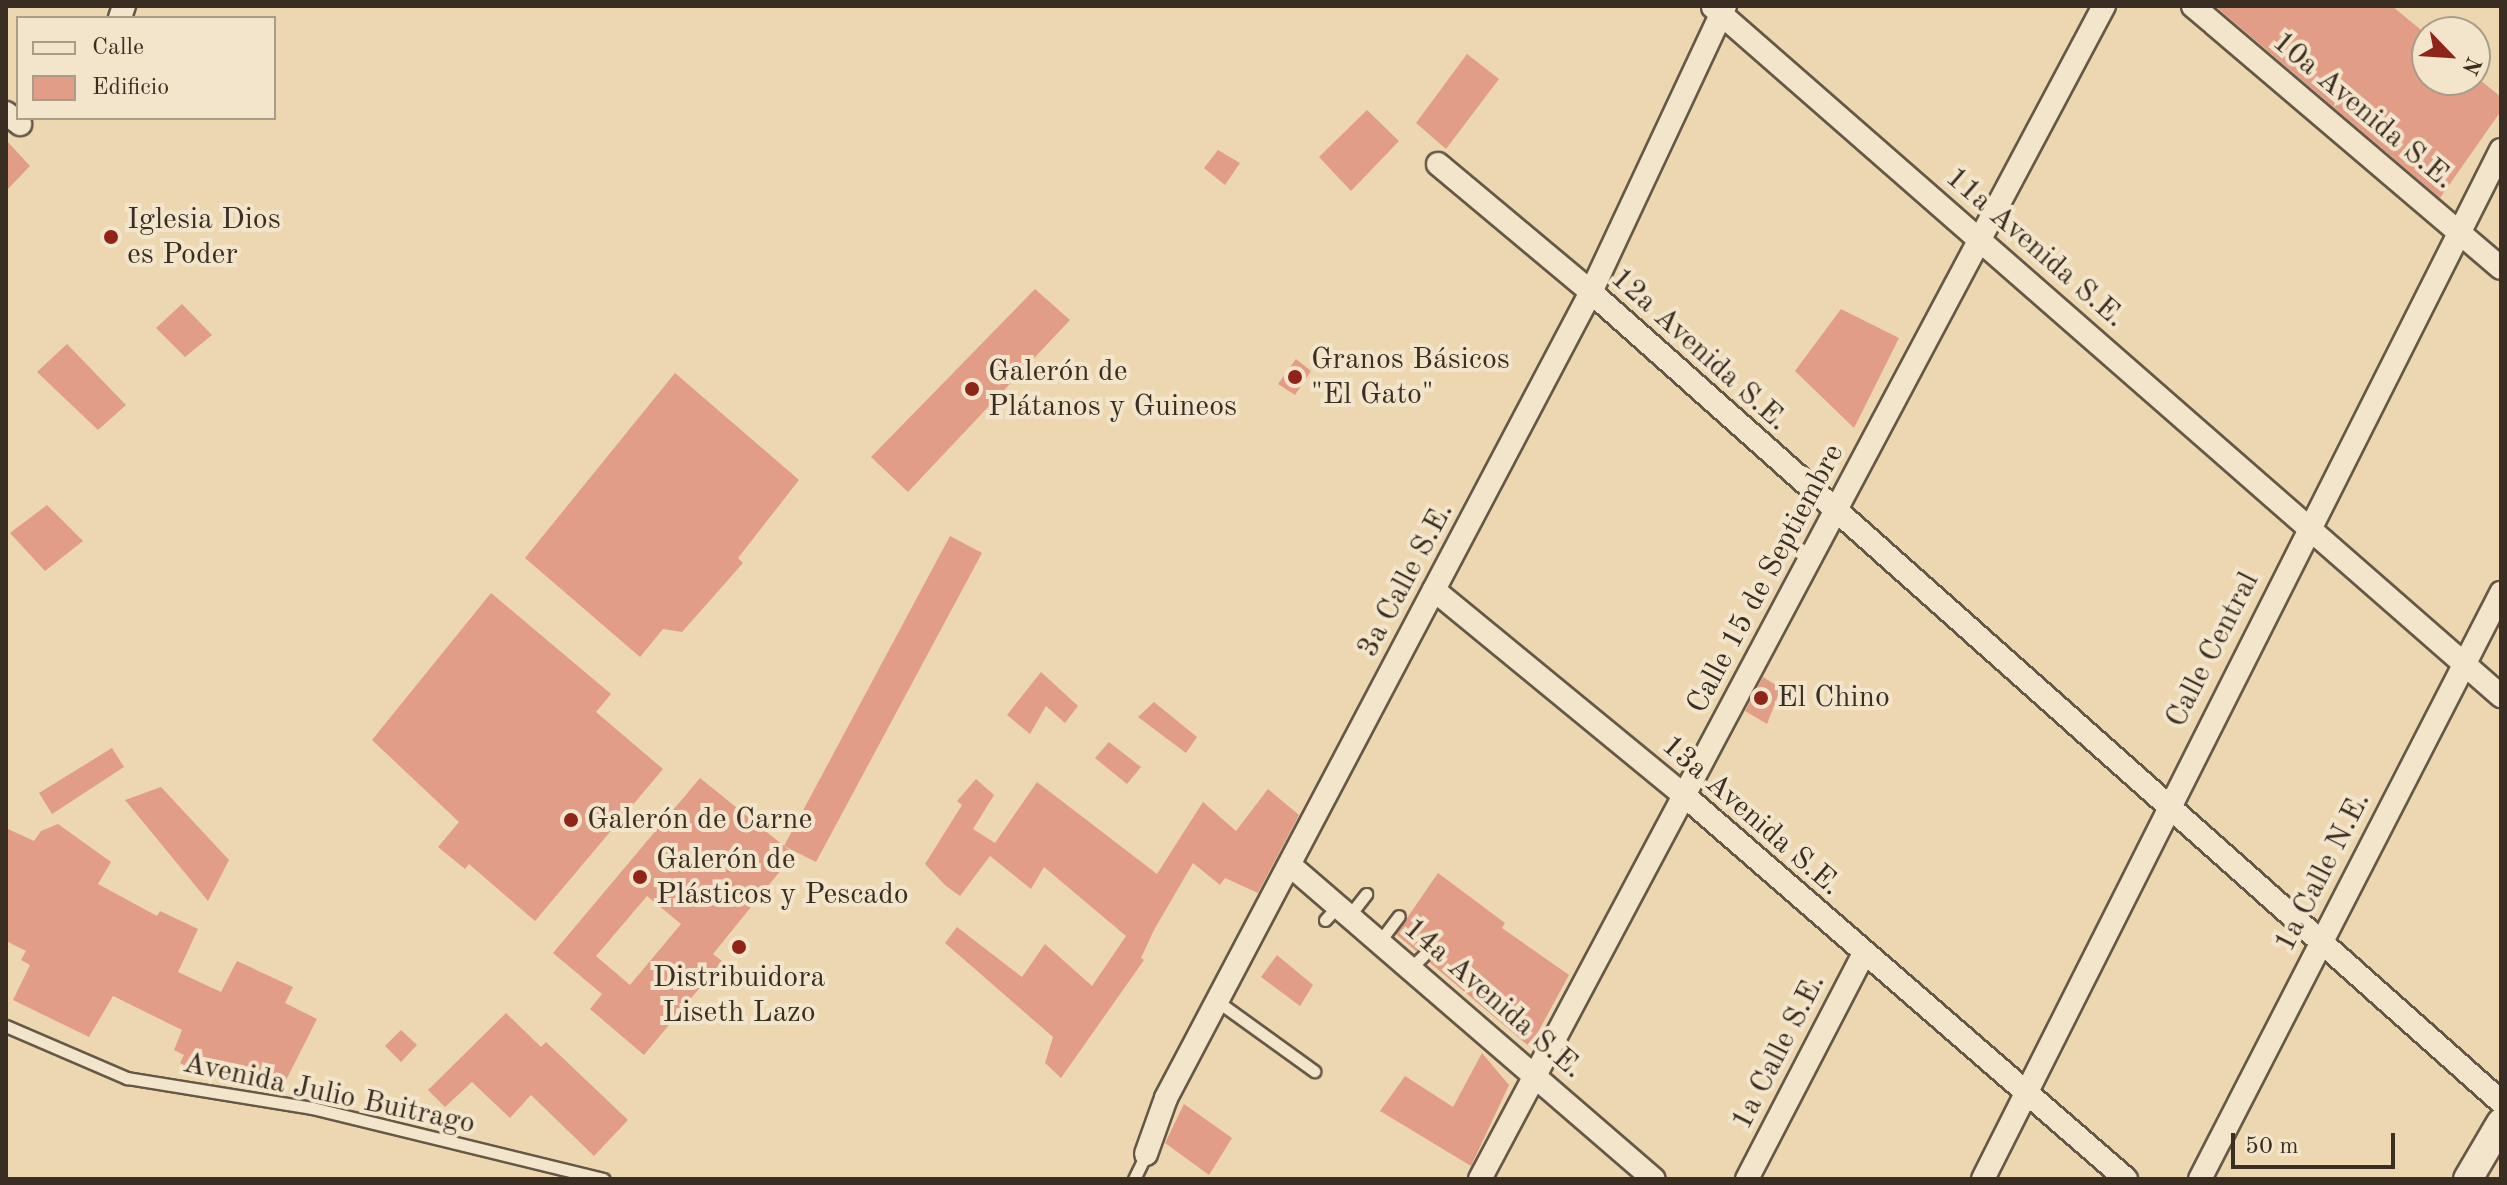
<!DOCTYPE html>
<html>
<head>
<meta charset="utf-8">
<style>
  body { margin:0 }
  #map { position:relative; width:2507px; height:1185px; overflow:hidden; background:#ecd7b0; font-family:"Old Standard TT",serif }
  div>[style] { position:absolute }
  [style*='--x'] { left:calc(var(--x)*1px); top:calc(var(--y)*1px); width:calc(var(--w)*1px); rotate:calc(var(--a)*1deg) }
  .building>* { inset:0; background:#e29d86 }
  .roads { filter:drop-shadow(2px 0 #665846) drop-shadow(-2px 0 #665846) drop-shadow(0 2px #665846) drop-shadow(0 -2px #665846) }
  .service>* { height:11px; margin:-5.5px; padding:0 5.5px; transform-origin:5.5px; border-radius:5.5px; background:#f3e5cc }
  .minor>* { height:22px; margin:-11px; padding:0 11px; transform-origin:11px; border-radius:11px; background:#f3e5cc }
  .tertiary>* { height:28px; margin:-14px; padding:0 14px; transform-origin:14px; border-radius:14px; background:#f3e5cc }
  .dots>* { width:22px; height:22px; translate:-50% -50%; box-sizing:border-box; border:4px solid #f3e5cc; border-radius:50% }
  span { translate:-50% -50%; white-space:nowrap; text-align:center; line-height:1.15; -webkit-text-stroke:8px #f3e5cc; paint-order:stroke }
  .street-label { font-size:30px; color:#3a2e22 }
  .poi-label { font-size:30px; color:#3a2e22 }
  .left { translate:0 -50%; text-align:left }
  .frame { position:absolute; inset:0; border:8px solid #3a2e22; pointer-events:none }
  .legend { position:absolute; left:16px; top:16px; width:260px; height:104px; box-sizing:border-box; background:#f3e5cc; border:2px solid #a99c88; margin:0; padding:10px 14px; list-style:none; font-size:24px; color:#3a2e22 }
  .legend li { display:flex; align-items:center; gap:16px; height:40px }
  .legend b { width:40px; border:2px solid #a99c88 }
  .north { position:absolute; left:2411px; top:16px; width:80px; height:80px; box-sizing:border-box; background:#f3e5cc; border:2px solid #a99c88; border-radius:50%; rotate:115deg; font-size:22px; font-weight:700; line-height:32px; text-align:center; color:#3a2e22 }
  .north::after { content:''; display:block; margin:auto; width:28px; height:36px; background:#8f2418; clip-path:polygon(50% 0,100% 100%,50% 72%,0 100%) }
  .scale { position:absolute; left:2231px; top:1133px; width:164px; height:36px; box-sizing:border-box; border:4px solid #3a2e22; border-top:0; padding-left:10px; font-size:24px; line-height:28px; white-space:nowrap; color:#3a2e22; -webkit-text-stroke:6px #f3e5cc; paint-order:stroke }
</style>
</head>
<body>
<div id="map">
  <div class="building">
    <i style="clip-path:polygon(2215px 6px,2392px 6px,2427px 35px,2427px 80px,2480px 80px,2501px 97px,2501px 111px,2440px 198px)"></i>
    <i style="clip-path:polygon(1467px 54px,1499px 79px,1446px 149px,1416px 123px)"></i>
    <i style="clip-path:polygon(1367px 110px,1399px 141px,1351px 191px,1319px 157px)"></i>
    <i style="clip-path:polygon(6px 140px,30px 166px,6px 191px)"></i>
    <i style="clip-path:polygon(1218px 150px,1240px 163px,1225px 185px,1204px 168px)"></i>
    <i style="clip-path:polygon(1035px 289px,1070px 320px,908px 492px,871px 457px)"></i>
    <i style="clip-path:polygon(182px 304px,212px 335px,185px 357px,156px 328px)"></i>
    <i style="clip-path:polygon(1841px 309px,1899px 338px,1854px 428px,1795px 371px)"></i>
    <i style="clip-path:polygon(67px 344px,126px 405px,98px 430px,37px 372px)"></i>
    <i style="clip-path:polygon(1296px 359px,1311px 371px,1295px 395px,1278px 384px)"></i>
    <i style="clip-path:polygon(675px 373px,799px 480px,738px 558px,743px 563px,682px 632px,663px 629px,640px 657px,525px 558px)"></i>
    <i style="clip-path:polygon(47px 505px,83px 541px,45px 571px,10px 533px)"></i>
    <i style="clip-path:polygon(950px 536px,982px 553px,816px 862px,784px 846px)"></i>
    <i style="clip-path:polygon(491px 593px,611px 694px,596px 712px,663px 769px,535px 921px,469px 864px,465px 869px,438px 847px,459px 822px,372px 740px)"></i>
    <i style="clip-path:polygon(1041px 672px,1078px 706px,1065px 723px,1046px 706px,1030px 734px,1007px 715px)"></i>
    <i style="clip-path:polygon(1763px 677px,1781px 688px,1767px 724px,1745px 711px)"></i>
    <i style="clip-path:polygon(1154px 702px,1197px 737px,1186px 753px,1138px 717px)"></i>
    <i style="clip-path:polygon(1109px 742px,1141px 767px,1127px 784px,1095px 758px)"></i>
    <i style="clip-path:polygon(112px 748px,124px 767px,52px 814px,39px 793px)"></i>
    <i style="clip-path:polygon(evenodd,700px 778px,794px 854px,713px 954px,722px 961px,644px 1055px,590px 1009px,602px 994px,553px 953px,700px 778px,647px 896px,681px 924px,630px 985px,596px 956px,647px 896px)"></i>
    <i style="clip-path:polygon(976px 779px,994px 795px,973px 829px,995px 843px,1037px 782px,1157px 874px,1203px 802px,1236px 831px,1268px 789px,1299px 815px,1258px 893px,1225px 878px,1220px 885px,1193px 863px,1154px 930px,1141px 958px,1144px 960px,1061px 1078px,1045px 1063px,1053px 1037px,945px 943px,957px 927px,1022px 977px,1045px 944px,1092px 986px,1126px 936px,1044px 867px,1031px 889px,990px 856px,960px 896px,946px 886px,925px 864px,962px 805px,957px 801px)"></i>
    <i style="clip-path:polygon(161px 787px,229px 860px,208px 901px,125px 800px)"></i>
    <i style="clip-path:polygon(58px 824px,111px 862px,98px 884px,157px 916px,160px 911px,198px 929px,178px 972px,221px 992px,237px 961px,293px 987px,285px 1003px,317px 1019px,282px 1088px,243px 1081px,209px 1066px,205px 1075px,180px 1063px,184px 1055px,174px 1050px,182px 1030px,113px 996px,89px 1037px,13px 1000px,30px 965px,21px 960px,26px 951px,6px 941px,6px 828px,34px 841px,41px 831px)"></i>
    <i style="clip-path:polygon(1438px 873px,1505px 923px,1502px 928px,1569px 975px,1530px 1047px,1429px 962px,1428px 950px,1416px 951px,1396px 934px)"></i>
    <i style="clip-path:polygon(1277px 955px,1313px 985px,1300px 1006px,1261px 977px)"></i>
    <i style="clip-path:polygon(506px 1013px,541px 1047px,546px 1042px,628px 1120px,594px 1156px,531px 1095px,510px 1118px,472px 1082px,445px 1107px,428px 1090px)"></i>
    <i style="clip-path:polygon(401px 1030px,417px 1045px,401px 1062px,385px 1046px)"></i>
    <i style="clip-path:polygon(1482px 1053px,1509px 1085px,1471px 1166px,1380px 1111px,1405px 1076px,1453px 1107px)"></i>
    <i style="clip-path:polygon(1184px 1104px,1232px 1138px,1209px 1175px,1165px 1143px)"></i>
  </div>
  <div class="roads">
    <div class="service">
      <i style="--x:1349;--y:916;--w:28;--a:-52"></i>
      <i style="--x:1325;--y:920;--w:19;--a:-47"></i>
      <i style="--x:1380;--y:941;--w:31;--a:-53"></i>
      <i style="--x:1411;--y:968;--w:17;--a:-45"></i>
      <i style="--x:1217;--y:1001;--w:120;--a:35.8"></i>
      <i style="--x:6;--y:1026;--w:132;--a:23.3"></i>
      <i style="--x:127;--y:1078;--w:187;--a:9.2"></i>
      <i style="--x:312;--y:1108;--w:300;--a:13.7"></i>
      <i style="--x:1134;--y:1179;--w:28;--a:-64"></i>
    </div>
    <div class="minor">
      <i style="--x:2193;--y:6;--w:404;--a:40.4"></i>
      <i style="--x:1713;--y:7;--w:1047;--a:41.17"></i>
      <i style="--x:120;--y:18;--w:13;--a:-72"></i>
      <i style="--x:6;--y:113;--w:18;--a:38"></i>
      <i style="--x:1438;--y:164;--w:199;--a:39.9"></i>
      <i style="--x:1591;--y:292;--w:1218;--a:41.67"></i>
      <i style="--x:1434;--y:590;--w:325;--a:39.4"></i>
      <i style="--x:1685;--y:796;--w:584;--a:40.97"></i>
      <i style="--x:1291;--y:866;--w:479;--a:40.8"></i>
      <i style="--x:1146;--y:1154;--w:59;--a:-70.3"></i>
      <i style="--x:1166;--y:1098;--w:911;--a:-62.2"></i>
      <i style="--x:1591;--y:292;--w:316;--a:-64.9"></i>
      <i style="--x:1480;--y:1179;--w:1329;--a:-61.99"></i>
      <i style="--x:1747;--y:1179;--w:254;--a:-62.6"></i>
      <i style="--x:1983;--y:1179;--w:1152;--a:-63.28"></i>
      <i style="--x:2200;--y:1179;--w:659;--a:-62.81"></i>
    </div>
    <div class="tertiary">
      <i style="--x:2468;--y:1179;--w:65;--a:-59.5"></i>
    </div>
  </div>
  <div class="dots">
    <i style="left:111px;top:237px;background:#8f2418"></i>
    <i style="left:1295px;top:377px;background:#8f2418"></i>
    <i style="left:972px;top:389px;background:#8f2418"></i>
    <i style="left:1761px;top:698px;background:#8f2418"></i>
    <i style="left:571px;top:820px;background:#8f2418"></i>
    <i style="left:640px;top:877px;background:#8f2418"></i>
    <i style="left:739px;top:947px;background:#8f2418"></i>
  </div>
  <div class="street-label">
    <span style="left:2363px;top:111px;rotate:40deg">10a Avenida S.E.</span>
    <span style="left:2035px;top:248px;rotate:41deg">11a Avenida S.E.</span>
    <span style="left:1699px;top:350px;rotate:42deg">12a Avenida S.E.</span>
    <span style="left:1766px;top:579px;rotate:-62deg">Calle 15 de Septiembre</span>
    <span style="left:1406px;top:580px;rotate:-62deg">3a Calle S.E.</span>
    <span style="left:2213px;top:650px;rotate:-63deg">Calle Central</span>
    <span style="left:1751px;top:816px;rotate:41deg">13a Avenida S.E.</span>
    <span style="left:2323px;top:872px;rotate:-63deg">1a Calle N.E.</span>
    <span style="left:1493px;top:999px;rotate:41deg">14a Avenida S.E.</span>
    <span style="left:1779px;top:1052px;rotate:-63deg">1a Calle S.E.</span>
    <span style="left:329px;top:1094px;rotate:12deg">Avenida Julio Buitrago</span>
  </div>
  <div class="poi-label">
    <span class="left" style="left:127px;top:237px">Iglesia Dios<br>es Poder</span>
    <span class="left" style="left:1311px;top:377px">Granos Básicos<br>"El Gato"</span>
    <span class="left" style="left:988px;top:389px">Galerón de<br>Plátanos y Guineos</span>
    <span class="left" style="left:1777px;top:698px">El Chino</span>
    <span class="left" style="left:587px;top:820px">Galerón de Carne</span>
    <span class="left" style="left:656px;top:877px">Galerón de<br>Plásticos y Pescado</span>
    <span style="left:739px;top:995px">Distribuidora<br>Liseth Lazo</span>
  </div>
  <div class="frame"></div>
  <ul class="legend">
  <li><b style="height:10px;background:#f3e5cc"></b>Calle</li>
  <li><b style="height:22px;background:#e29d86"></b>Edificio</li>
  </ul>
  <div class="north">N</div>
  <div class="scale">50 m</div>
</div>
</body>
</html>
